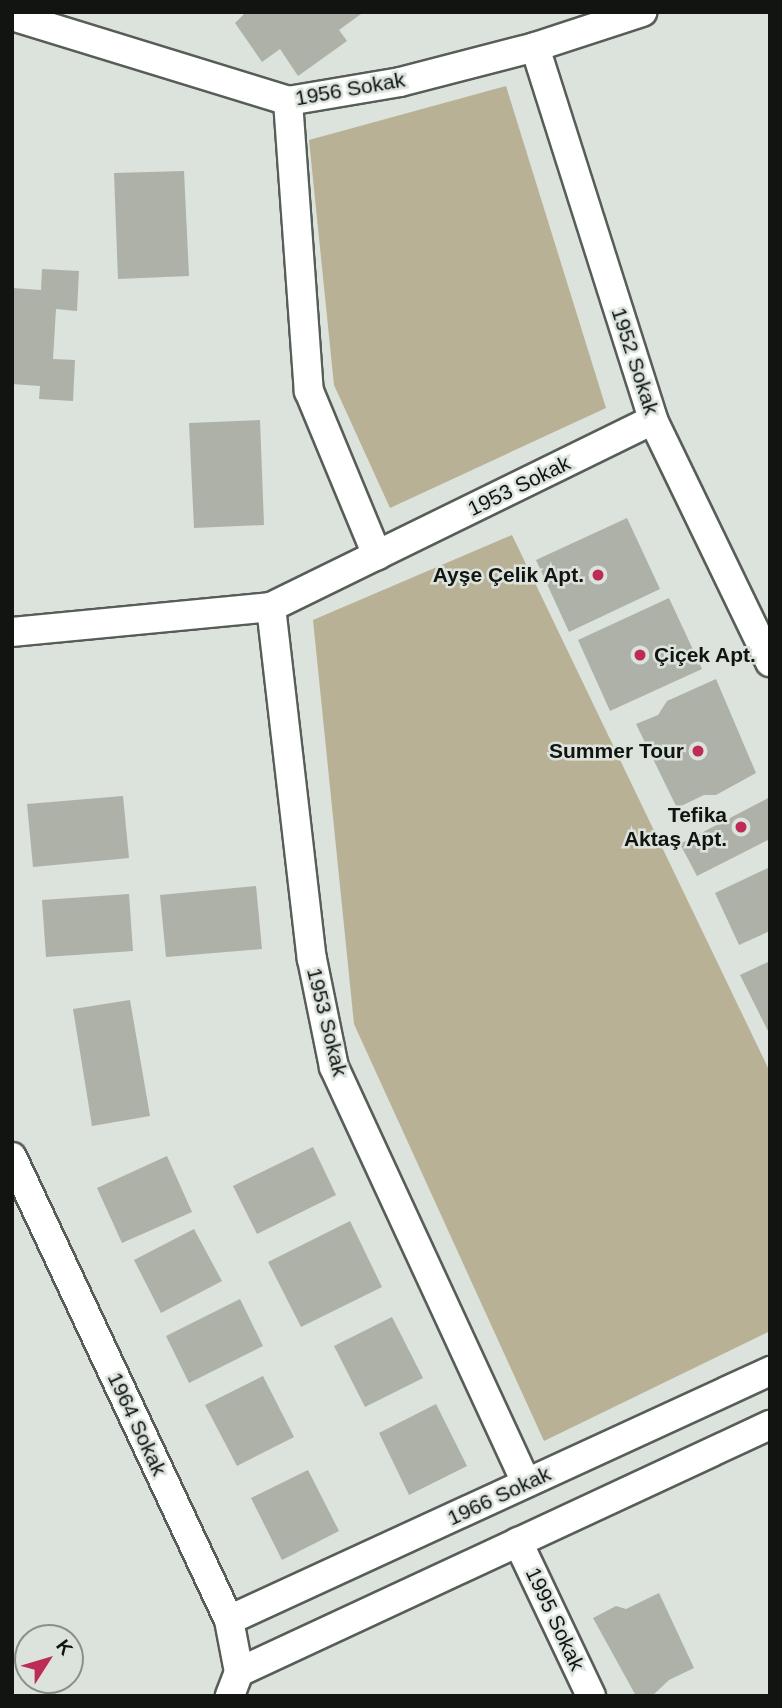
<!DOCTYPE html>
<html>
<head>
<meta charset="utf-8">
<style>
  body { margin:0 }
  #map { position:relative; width:782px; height:1708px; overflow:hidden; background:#dbe3dc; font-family:Helvetica,sans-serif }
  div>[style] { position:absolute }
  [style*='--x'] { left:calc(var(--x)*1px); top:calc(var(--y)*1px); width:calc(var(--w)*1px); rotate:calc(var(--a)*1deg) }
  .green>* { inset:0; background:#b9b195 }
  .building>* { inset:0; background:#aeb1a8 }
  .roads { filter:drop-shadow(2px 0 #565e57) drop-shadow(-2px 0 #565e57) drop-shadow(0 2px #565e57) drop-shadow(0 -2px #565e57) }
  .street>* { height:28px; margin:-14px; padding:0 14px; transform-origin:14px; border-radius:14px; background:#fff }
  .dots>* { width:19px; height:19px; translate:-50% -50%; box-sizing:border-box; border:4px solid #dbe3dc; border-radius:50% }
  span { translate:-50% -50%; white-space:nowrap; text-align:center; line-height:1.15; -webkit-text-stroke:5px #dbe3dc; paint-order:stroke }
  .street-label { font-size:21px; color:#111411 }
  .poi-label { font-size:21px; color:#111411; font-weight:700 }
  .right { translate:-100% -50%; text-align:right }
  .left { translate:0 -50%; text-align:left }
  .frame { position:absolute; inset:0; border:14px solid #111411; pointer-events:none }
  .north { position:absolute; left:14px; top:1624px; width:70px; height:70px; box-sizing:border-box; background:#dbe3dc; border:2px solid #8a908b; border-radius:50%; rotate:53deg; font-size:19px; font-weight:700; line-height:28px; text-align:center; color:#111411 }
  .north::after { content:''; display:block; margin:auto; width:24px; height:32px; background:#bc2c54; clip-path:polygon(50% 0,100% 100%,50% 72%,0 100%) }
</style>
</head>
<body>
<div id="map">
  <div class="green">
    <i style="clip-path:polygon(506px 86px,606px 408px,390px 508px,334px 385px,309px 140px)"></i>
    <i style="clip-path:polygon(512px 535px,770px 1072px,770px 1331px,544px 1441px,354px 1024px,313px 620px)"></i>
  </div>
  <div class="building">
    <i style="clip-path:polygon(246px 12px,360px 12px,361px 14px,339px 30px,347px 41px,298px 76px,280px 49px,262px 62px,235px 23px)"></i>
    <i style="clip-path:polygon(184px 171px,189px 276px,118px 279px,114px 173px)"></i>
    <i style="clip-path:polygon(42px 269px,79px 271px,77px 311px,56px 309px,53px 359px,75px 360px,73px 401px,39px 399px,40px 386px,12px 384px,12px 288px,41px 290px)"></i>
    <i style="clip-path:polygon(260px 420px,264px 525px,194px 528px,189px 423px)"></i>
    <i style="clip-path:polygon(627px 518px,660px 589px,569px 632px,536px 560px)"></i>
    <i style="clip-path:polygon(669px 598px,702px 669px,610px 711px,578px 640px)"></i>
    <i style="clip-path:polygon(716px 679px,756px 773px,716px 795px,704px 795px,677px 808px,636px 724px,658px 715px,667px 701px)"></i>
    <i style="clip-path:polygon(123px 796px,129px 858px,33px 867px,27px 804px)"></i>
    <i style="clip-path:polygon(770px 797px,770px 839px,697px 876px,680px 844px)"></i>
    <i style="clip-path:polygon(770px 867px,770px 931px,739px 945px,715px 893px)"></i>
    <i style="clip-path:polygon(256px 886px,262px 949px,166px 957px,160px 895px)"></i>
    <i style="clip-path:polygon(129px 894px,133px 951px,46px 957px,42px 900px)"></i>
    <i style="clip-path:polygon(770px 961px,770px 1030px,768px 1031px,740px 975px)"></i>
    <i style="clip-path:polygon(130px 1000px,150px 1116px,92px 1126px,73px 1009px)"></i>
    <i style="clip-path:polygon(313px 1147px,336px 1195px,257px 1234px,233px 1186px)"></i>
    <i style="clip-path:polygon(167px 1156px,192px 1212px,122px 1243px,97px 1188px)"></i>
    <i style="clip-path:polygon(350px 1221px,382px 1287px,301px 1327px,268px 1262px)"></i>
    <i style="clip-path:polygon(194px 1229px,222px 1281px,161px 1313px,134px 1260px)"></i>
    <i style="clip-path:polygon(240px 1299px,263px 1346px,189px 1383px,166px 1336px)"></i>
    <i style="clip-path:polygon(392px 1317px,423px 1378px,365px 1407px,334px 1346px)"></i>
    <i style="clip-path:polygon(263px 1376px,294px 1437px,237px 1466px,205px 1405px)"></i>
    <i style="clip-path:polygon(436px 1404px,467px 1466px,409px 1495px,379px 1433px)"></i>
    <i style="clip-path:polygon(308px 1470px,339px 1531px,282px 1560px,251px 1498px)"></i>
    <i style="clip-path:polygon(659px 1593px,694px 1668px,669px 1680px,652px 1696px,636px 1696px,593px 1618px,616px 1606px,626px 1609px)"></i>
  </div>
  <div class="roads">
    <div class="street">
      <i style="--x:19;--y:18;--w:282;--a:17.1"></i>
      <i style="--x:288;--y:101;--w:114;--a:-9.6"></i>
      <i style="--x:400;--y:82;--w:139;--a:-14.5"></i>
      <i style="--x:535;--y:47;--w:113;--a:-18.1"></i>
      <i style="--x:535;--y:47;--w:391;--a:72.4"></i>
      <i style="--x:653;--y:420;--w:269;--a:64.2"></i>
      <i style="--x:288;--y:101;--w:291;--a:85.9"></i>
      <i style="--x:309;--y:391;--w:178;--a:67.5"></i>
      <i style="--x:271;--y:607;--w:354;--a:83.4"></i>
      <i style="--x:312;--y:959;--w:110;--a:78.5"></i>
      <i style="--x:334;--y:1067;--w:458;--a:65.2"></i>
      <i style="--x:12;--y:632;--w:260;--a:-5.5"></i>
      <i style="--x:271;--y:607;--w:425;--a:-26.1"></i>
      <i style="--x:12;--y:1157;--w:511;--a:64.89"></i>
      <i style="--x:229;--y:1620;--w:53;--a:79.1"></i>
      <i style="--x:239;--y:1672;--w:26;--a:111"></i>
      <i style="--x:518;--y:1542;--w:170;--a:64.6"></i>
      <i style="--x:229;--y:1620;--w:596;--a:-24.71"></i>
      <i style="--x:239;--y:1672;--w:586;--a:-24.95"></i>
    </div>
  </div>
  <div class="dots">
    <i style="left:598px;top:575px;background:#bc2c54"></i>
    <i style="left:640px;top:655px;background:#bc2c54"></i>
    <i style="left:698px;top:751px;background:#bc2c54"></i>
    <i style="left:741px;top:827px;background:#bc2c54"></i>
  </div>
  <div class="street-label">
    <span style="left:350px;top:89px;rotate:-10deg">1956 Sokak</span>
    <span style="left:635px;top:361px;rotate:72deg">1952 Sokak</span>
    <span style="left:519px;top:486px;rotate:-26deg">1953 Sokak</span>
    <span style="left:327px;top:1022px;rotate:76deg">1953 Sokak</span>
    <span style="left:137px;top:1424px;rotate:65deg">1964 Sokak</span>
    <span style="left:499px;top:1496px;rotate:-25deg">1966 Sokak</span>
    <span style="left:555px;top:1619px;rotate:65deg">1995 Sokak</span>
  </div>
  <div class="poi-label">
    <span class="right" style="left:584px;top:575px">Ayşe Çelik Apt.</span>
    <span class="left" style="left:654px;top:655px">Çiçek Apt.</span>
    <span class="right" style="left:684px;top:751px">Summer Tour</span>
    <span class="right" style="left:727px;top:827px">Tefika<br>Aktaş Apt.</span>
  </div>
  <div class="frame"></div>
  <div class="north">K</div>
</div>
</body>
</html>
